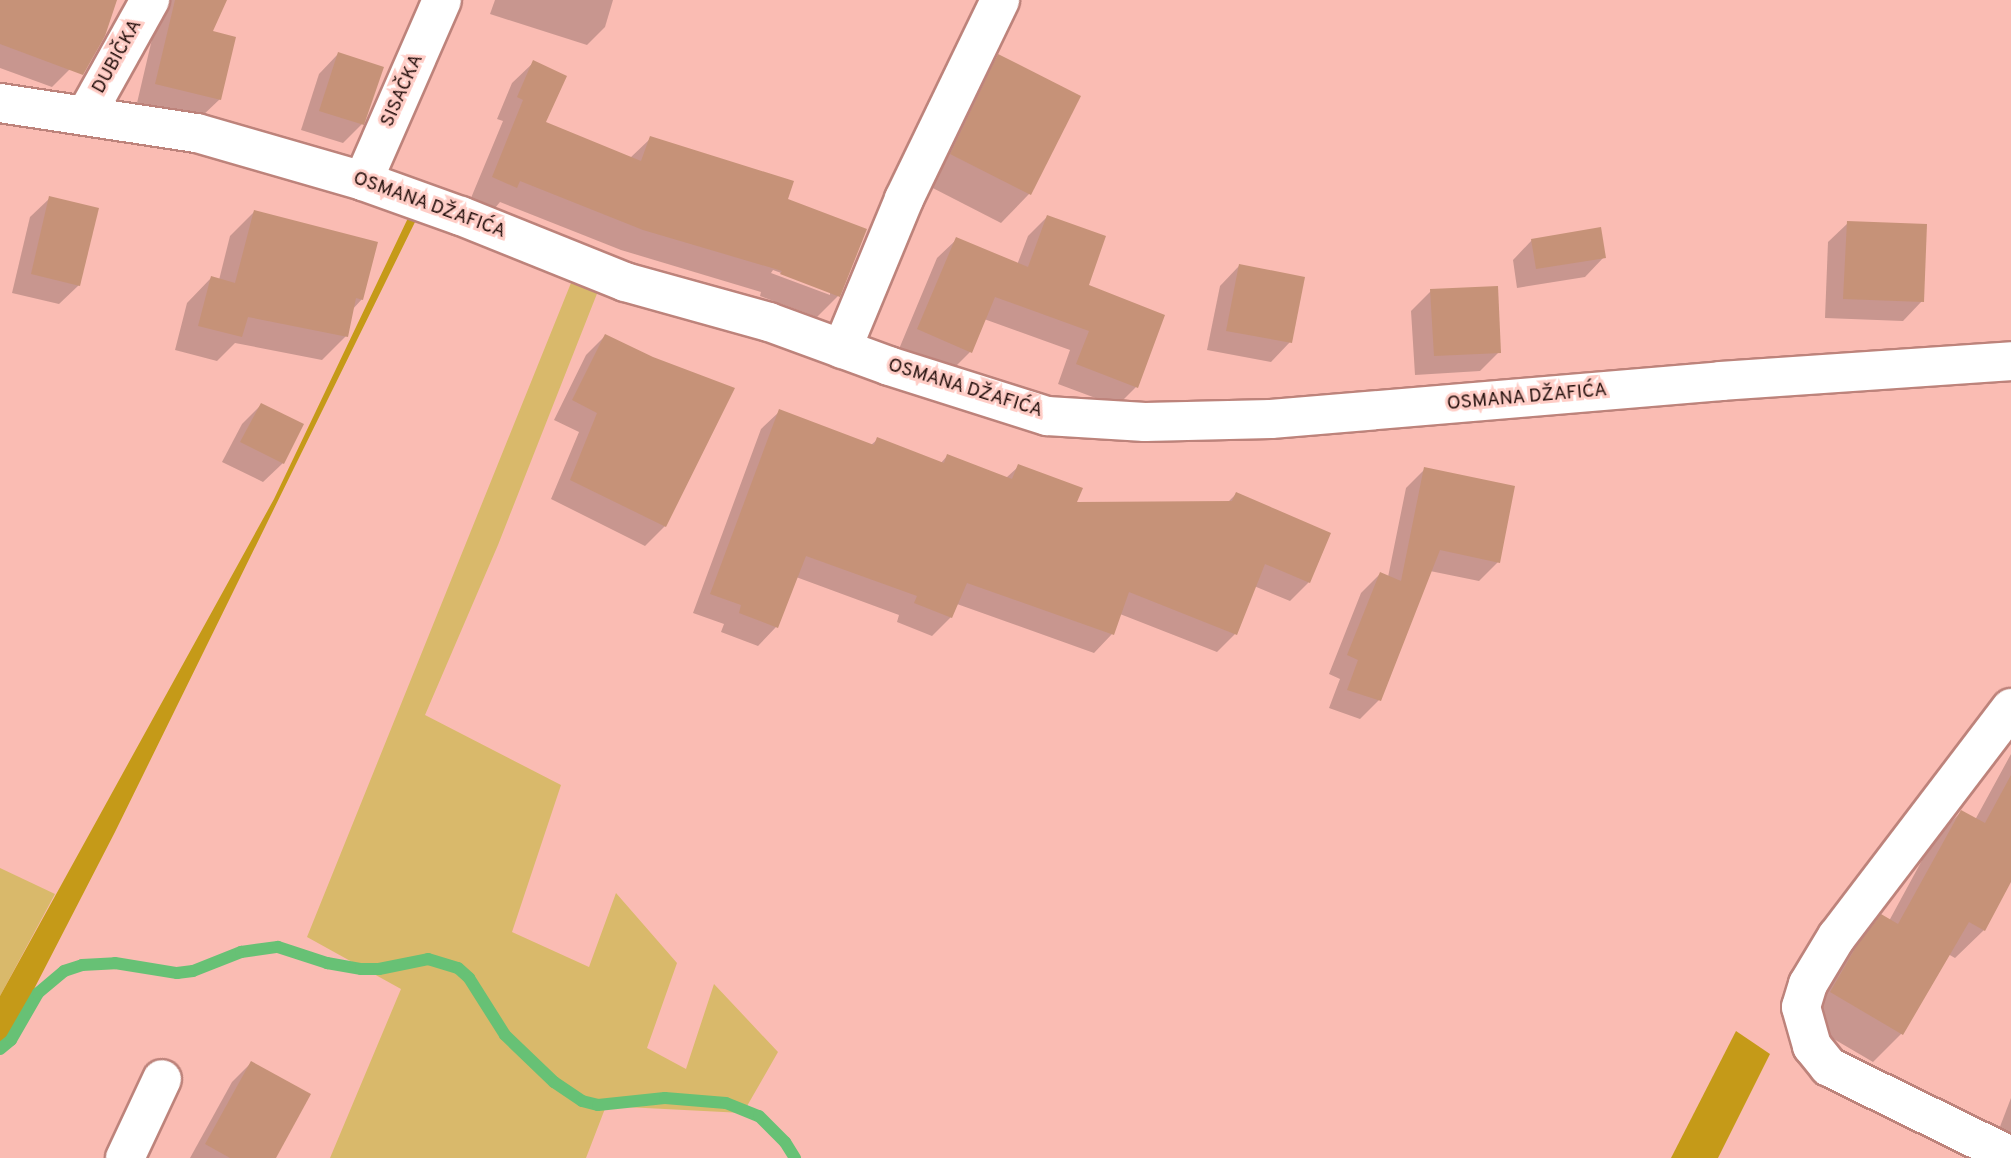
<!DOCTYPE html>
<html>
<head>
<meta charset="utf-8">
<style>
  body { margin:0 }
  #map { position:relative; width:2011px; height:1158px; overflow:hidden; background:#fabcb3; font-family:Overpass,sans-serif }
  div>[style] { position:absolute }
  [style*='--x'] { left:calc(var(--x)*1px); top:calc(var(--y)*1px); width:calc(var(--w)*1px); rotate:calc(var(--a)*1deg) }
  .green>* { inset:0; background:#d9b96b }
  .forest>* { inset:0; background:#c59a18 }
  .shadow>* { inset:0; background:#0003 }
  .stream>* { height:12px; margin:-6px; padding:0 6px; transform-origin:6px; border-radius:6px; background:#67c175 }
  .building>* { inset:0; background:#c69278 }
  .roads { filter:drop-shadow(2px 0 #bd837b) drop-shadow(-2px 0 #bd837b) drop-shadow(0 2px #bd837b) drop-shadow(0 -2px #bd837b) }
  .minor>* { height:38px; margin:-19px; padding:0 19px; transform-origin:19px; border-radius:19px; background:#fff }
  span { translate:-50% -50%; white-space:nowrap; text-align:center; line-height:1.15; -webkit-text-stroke:6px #ffcdc6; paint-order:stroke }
  .street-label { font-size:19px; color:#220e0b }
</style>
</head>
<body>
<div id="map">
  <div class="green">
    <i style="clip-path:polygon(573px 278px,600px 286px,498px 545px,425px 715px,561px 785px,512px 932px,589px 967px,616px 893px,677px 963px,647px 1048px,686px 1069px,714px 984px,778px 1052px,743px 1113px,606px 1106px,586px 1158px,330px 1158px,401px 989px,307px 937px)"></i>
    <i style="clip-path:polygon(0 868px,55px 894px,0 996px)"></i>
  </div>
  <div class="forest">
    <i style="clip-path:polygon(408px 218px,416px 220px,115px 832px,0 1055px,0 996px,274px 499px)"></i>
    <i style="clip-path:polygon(1736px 1031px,1770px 1054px,1718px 1158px,1671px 1158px)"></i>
  </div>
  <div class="shadow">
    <i style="clip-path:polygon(0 0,78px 0,70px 69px,52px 87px,0 68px)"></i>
    <i style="clip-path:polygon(169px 0,225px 0,211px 32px,220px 99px,200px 118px,137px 103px,152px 39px)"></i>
    <i style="clip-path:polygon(495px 0,613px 0,605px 27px,587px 45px,490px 14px)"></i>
    <i style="clip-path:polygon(338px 54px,362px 124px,343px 143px,301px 130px,319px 74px)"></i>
    <i style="clip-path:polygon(999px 56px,1079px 97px,1029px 194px,1001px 223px,923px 183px,970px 84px)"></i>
    <i style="clip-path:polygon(evenodd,534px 62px,544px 123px,630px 158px,651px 138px,786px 200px,838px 296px,817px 317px,760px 296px,761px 292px,621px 250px,500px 202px,495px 208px,471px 198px,503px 121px,497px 119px,512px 83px,534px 62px,773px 270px,830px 291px,830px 295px,771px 273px,773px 270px)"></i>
    <i style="clip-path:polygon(50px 198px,79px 285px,59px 304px,12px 293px,30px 217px)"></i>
    <i style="clip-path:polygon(254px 212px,362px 299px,352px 310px,346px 336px,322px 360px,235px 343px,217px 361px,175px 350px,187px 303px,211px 278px,219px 280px,230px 236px)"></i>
    <i style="clip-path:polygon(1047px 217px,1136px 387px,1117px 406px,1058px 384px,1070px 350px,984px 319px,970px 352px,951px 371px,899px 349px,937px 258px,957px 239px,1017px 265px,1028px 236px)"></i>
    <i style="clip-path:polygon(1848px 223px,1922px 301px,1903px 321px,1825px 318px,1828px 242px)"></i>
    <i style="clip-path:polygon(1532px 240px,1604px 257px,1585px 277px,1517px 288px,1513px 260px)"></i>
    <i style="clip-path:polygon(1239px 266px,1290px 342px,1271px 362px,1207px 350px,1220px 286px)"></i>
    <i style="clip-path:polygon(1431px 291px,1499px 352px,1480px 371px,1415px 375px,1411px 311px)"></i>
    <i style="clip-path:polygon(605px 336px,665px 526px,645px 546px,551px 499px,579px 432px,554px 420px,586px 355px)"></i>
    <i style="clip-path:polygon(261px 405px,283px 463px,263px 482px,222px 462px,242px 424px)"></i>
    <i style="clip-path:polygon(780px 411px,871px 445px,878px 439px,941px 463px,947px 456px,1006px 478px,1019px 466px,1075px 504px,1227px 503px,1236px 494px,1309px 582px,1290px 601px,1254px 586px,1235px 634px,1217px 652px,1120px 614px,1112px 634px,1094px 653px,957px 604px,951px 617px,932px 636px,897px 622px,899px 615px,796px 577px,776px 627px,758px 646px,721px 632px,724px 624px,693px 613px,761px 429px)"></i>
    <i style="clip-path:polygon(1425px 469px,1498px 562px,1479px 581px,1430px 571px,1379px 700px,1360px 719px,1329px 708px,1340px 679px,1329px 674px,1361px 593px,1380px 574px,1388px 577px,1406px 488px)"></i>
    <i style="clip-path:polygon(2011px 754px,2011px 878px,1984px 930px,1955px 958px,1948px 954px,1901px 1034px,1873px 1062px,1803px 1021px,1853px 945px,1882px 916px,1889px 921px,1933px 840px,1961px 812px,1975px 820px)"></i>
    <i style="clip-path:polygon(251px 1063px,274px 1158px,190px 1158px,232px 1082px)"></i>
    <i style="clip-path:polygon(2011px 1098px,2011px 1143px,1996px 1137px)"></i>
  </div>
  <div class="stream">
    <i style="--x:0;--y:1049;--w:14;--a:-39"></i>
    <i style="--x:11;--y:1040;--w:54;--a:-60.1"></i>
    <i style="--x:38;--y:993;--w:34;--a:-40"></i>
    <i style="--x:64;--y:971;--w:19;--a:-18"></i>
    <i style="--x:82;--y:965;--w:33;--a:-3"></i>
    <i style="--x:115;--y:963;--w:63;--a:9.2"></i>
    <i style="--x:177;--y:973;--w:16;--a:-7"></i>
    <i style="--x:193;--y:971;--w:52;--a:-21.6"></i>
    <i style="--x:241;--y:952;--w:37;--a:-8"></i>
    <i style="--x:278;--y:947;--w:52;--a:18.1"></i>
    <i style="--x:327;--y:963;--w:35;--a:10"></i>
    <i style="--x:361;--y:969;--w:18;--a:0"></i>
    <i style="--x:379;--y:969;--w:50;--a:-11.5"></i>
    <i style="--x:428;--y:959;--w:31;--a:17"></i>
    <i style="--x:458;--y:968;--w:15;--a:42"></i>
    <i style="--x:469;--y:978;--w:67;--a:57.7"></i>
    <i style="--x:505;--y:1035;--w:68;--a:43.8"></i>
    <i style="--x:554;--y:1082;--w:34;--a:34"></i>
    <i style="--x:582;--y:1101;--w:16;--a:14"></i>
    <i style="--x:598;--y:1105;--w:67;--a:-6"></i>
    <i style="--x:665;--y:1098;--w:61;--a:4.7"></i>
    <i style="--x:726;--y:1103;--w:35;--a:22"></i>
    <i style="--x:759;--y:1116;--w:37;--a:45"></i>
    <i style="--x:785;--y:1142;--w:19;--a:58"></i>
  </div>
  <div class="building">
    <i style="clip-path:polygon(0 0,117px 0,105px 36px,83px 75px,0 44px)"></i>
    <i style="clip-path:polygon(175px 0,227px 0,213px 31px,236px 37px,221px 100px,155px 84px)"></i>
    <i style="clip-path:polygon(338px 52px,384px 67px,364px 125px,319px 111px)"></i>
    <i style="clip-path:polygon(998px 54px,1081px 96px,1031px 195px,950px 154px)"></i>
    <i style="clip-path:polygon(533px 60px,567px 76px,546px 122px,641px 161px,650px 136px,794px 181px,788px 199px,867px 229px,840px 297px,780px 274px,782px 271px,643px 230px,520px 181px,517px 188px,492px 177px,523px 100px,517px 97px)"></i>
    <i style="clip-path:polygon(49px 196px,99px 208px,80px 286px,31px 274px)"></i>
    <i style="clip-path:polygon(254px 210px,378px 242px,363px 300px,356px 298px,348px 337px,248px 317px,242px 337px,198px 326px,211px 276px,235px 283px)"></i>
    <i style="clip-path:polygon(1047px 215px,1106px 236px,1089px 285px,1165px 315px,1138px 388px,1076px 364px,1089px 331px,995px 297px,972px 353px,917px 329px,956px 237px,1028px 267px)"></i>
    <i style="clip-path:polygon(1847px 221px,1927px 224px,1924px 302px,1843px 299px)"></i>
    <i style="clip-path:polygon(1601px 227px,1606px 258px,1536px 269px,1531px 239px)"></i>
    <i style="clip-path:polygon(1239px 264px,1305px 277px,1292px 343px,1226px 331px)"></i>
    <i style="clip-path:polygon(1498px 286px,1501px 353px,1434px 356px,1430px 289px)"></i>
    <i style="clip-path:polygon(605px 334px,653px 357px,735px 388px,666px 527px,570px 480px,597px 413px,572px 400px)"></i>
    <i style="clip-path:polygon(261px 403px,304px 424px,284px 464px,240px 442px)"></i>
    <i style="clip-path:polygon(779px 409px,874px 445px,877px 437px,944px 463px,947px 454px,1012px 479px,1018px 464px,1083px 488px,1077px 502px,1232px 501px,1236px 492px,1331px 533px,1310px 583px,1265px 564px,1237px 635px,1129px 592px,1114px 635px,967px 583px,952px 618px,914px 603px,917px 596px,806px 556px,778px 628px,739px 613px,741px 605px,710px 594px)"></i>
    <i style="clip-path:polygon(1424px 467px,1515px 486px,1500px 563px,1440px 550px,1381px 701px,1347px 690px,1358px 660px,1347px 655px,1380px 572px,1401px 581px)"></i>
    <i style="clip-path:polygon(2011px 775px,2011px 882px,1985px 931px,1969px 922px,1903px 1035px,1830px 992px,1856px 947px,1881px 914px,1898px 924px,1961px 810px,1985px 823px)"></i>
    <i style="clip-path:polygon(251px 1061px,311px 1094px,276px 1158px,230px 1158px,205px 1144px)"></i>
  </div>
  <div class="roads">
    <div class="minor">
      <i style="--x:0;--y:103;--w:199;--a:8.7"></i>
      <i style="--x:197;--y:133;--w:173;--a:16.1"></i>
      <i style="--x:363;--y:181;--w:104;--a:19.7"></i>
      <i style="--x:461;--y:216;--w:177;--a:21.9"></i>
      <i style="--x:625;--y:282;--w:149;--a:15.5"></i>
      <i style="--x:769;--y:322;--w:128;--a:20.1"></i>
      <i style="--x:889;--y:366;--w:166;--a:17.6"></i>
      <i style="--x:1047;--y:416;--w:98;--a:3.5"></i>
      <i style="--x:1145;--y:422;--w:126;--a:-1.4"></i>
      <i style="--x:1271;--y:419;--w:452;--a:-4.8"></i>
      <i style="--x:1721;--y:381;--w:291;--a:-3.9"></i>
      <i style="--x:86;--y:115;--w:132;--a:-60.9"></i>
      <i style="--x:363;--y:181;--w:197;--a:-66.4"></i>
      <i style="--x:842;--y:349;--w:162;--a:-67.5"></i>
      <i style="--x:904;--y:199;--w:221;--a:-64.2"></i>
      <i style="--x:2011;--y:708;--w:287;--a:127.3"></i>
      <i style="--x:1837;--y:936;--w:56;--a:121.1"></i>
      <i style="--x:1808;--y:984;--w:24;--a:107"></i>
      <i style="--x:1801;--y:1007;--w:41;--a:74.2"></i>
      <i style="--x:1812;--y:1046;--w:27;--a:51"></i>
      <i style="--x:1829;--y:1067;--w:203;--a:26.1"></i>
      <i style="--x:125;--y:1158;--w:87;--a:-64.9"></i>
    </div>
  </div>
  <div class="street-label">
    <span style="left:118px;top:57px;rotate:-61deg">DUBIČKA</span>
    <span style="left:403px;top:91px;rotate:-66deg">SISAČKA</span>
    <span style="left:429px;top:206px;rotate:20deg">OSMANA DŽAFIĆA</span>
    <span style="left:965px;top:389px;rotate:17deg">OSMANA DŽAFIĆA</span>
    <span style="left:1527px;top:398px;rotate:-5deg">OSMANA DŽAFIĆA</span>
  </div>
</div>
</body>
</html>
